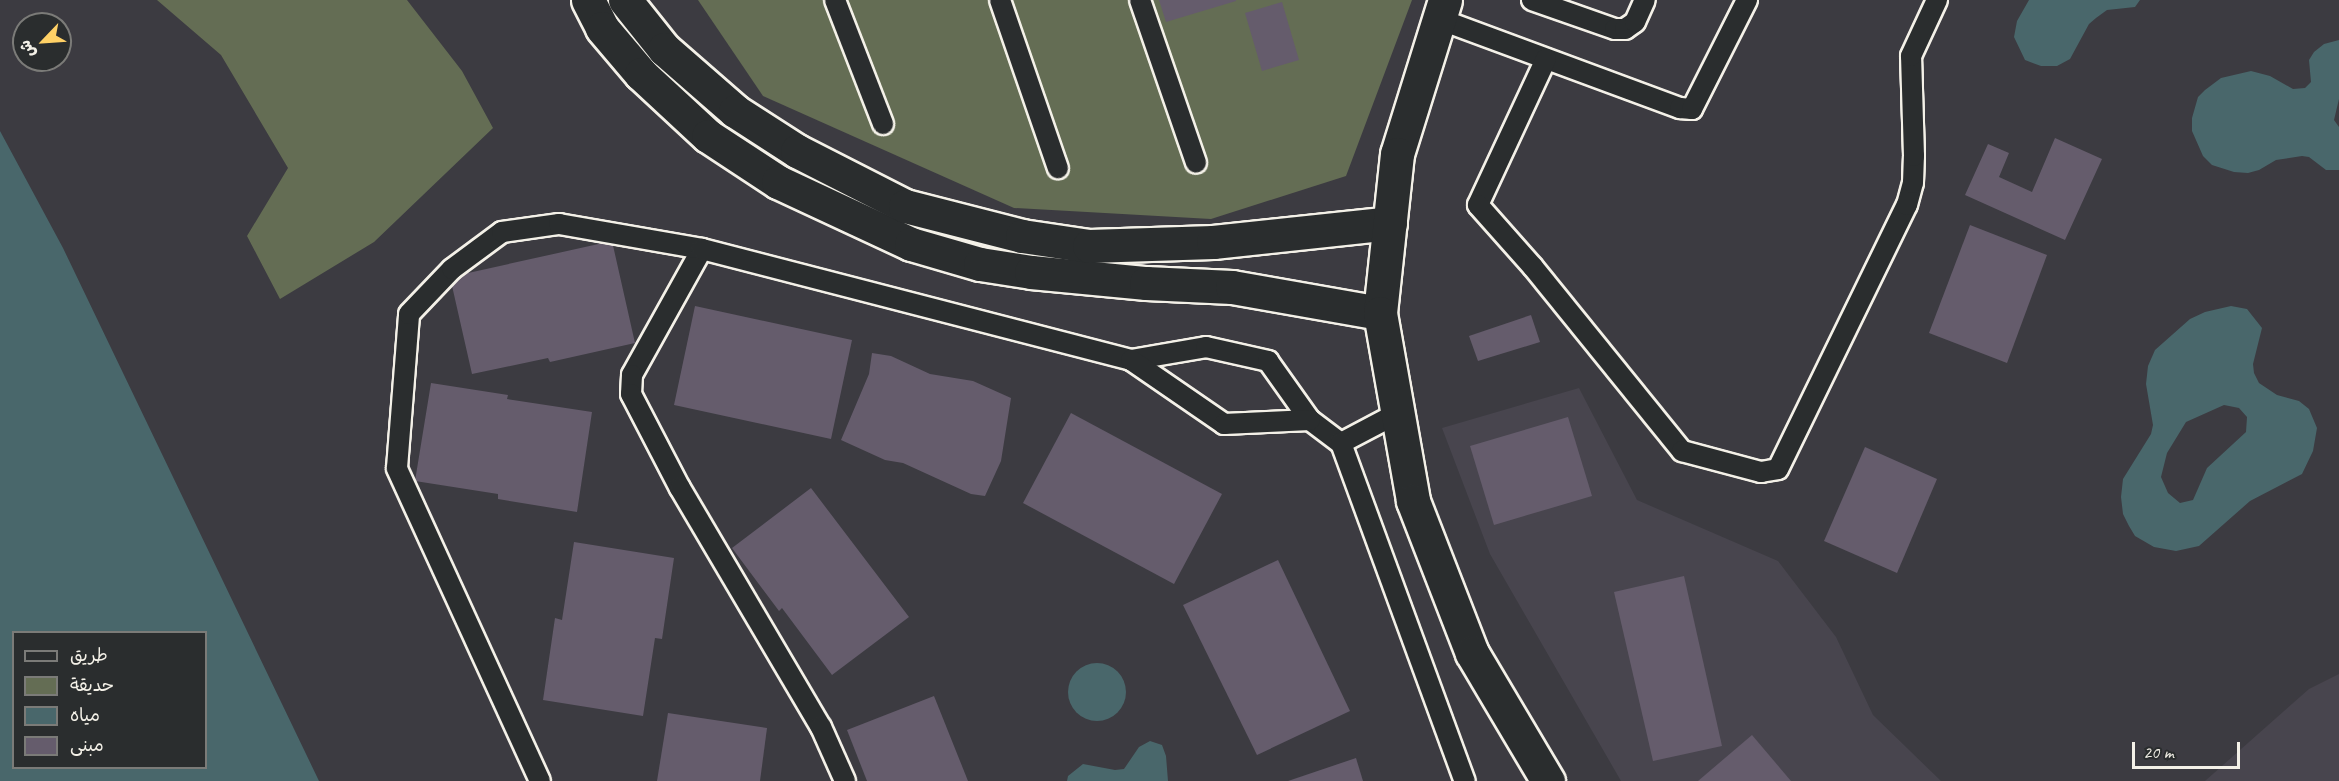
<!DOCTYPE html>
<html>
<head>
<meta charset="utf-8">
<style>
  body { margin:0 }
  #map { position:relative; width:2339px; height:781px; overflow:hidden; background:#3c3b41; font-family:Caveat,"Playpen Sans Arabic",sans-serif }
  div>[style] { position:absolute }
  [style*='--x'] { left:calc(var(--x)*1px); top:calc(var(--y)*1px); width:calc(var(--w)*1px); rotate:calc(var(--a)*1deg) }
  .built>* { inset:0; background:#48454e }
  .green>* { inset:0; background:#646d54 }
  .water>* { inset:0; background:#49676b }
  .round { border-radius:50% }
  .building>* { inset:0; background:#655c6c }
  .roads { filter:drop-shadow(2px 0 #f4f1e8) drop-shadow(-2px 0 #f4f1e8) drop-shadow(0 2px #f4f1e8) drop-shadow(0 -2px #f4f1e8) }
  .service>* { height:20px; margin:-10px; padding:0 10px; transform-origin:10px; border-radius:10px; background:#2a2d2e }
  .minor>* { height:33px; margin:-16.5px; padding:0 16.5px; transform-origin:16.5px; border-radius:16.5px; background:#2a2d2e }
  span { translate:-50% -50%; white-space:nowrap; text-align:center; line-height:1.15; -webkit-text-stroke:4.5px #2a2d2e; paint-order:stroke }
  .legend { position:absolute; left:12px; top:631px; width:195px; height:138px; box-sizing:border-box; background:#2a2d2e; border:2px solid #7b7b78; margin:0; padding:8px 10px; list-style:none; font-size:18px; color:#f4f1e8 }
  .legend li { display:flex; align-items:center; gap:12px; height:30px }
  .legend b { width:30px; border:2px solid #7b7b78 }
  .north { position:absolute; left:12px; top:12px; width:60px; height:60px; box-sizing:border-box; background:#2a2d2e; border:2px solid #7b7b78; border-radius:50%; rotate:245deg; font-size:16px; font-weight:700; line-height:24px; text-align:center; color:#f4f1e8 }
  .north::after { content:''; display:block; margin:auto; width:21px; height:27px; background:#ffd166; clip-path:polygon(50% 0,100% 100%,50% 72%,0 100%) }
  .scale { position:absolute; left:2132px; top:742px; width:108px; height:27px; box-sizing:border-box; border:3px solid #f4f1e8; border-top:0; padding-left:8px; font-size:18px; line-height:21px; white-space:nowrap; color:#f4f1e8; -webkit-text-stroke:4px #2a2d2e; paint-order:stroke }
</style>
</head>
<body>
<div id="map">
  <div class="built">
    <i style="clip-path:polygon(1579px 388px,1637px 500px,1778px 561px,1836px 637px,1873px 715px,1941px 781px,1621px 781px,1490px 554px,1442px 428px)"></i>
    <i style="clip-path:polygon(2339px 674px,2339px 781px,2205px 781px,2309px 689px)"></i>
  </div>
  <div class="green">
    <i style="clip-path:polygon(157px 0,407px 0,462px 71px,493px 128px,374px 242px,280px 299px,247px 236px,288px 168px,221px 55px)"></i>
    <i style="clip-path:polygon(698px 0,1412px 0,1346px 176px,1211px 219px,1014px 208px,763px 96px)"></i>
  </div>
  <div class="water">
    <i style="clip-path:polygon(2029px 0,2140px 0,2135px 7px,2107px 10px,2096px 18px,2089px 24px,2070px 59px,2057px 66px,2041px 66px,2025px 60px,2014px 37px,2017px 21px)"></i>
    <i style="clip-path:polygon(2339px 40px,2339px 99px,2334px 120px,2339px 127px,2339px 170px,2326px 170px,2309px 157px,2302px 156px,2276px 160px,2259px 170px,2248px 173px,2234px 172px,2212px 165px,2203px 156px,2192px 131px,2192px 118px,2198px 97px,2205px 90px,2221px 78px,2251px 71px,2270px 76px,2293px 89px,2305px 88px,2311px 82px,2309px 60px,2314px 52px,2324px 44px)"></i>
    <i style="clip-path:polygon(evenodd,0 131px,63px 248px,319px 781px,0 781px,0 131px,206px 632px,206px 768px,14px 768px,14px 632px,206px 632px)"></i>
    <i style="clip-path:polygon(evenodd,2231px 306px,2247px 309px,2262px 328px,2253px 364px,2254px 373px,2259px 383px,2277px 395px,2299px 401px,2309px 409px,2317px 428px,2313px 451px,2302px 474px,2250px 501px,2199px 546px,2176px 551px,2154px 547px,2135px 536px,2129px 526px,2123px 514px,2121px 497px,2123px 479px,2151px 434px,2153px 425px,2146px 384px,2148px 366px,2155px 350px,2190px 319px,2205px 312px,2231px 306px,2224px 405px,2239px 408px,2247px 417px,2246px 432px,2207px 468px,2193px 500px,2180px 503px,2168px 493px,2161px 477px,2167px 453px,2186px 422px,2224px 405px)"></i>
    <i class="round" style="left:1068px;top:663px;width:58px;height:58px"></i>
    <i style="clip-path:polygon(1150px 741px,1162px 745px,1166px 756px,1168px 781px,1067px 781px,1068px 776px,1083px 764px,1115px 770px,1124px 769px,1139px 747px)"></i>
  </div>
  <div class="building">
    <i style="clip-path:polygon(1159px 0,1236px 0,1236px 1px,1166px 22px)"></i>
    <i style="clip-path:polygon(1282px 2px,1299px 60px,1262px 71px,1245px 13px)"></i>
    <i style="clip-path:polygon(2055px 138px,2102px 159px,2065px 240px,1965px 195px,1988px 144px,2009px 153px,1999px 177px,2032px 192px)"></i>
    <i style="clip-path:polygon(1970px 225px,2047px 255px,2007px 363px,1929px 333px)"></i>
    <i style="clip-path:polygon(612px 241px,635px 343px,550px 362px,548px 358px,472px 374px,450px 277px)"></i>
    <i style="clip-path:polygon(695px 306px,852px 340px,831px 439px,674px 405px)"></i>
    <i style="clip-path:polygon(1531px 315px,1540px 342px,1478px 361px,1469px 336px)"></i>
    <i style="clip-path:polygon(872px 353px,891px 356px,930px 374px,973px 381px,1011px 398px,1001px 461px,985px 496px,971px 494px,903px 463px,885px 460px,841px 440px,869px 374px)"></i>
    <i style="clip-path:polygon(431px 383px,508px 395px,507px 399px,592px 412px,577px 512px,498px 499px,498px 494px,415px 481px)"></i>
    <i style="clip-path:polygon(1071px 413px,1222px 494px,1174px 584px,1023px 503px)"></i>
    <i style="clip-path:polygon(1568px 417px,1592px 496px,1494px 525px,1470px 446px)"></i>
    <i style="clip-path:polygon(1865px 447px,1937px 479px,1897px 573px,1824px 541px)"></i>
    <i style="clip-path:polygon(811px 488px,909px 617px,832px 675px,782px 608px,779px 611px,732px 548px)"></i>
    <i style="clip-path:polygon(574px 542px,674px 558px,662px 639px,655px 638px,643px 716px,543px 700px,555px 618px,562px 620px)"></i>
    <i style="clip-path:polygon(1278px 560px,1350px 711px,1257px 755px,1183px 605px)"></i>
    <i style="clip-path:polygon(1684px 576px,1722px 746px,1653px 761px,1614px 592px)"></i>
    <i style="clip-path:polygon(934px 696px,968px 781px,867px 781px,847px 730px)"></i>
    <i style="clip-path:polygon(668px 713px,767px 728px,760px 781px,657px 781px)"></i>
    <i style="clip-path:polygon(1752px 735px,1791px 781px,1698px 781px)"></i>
    <i style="clip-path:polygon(1356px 758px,1363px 781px,1288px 781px)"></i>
  </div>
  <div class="roads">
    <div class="service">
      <i style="--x:835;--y:0;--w:133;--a:68.8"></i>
      <i style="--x:1000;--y:0;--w:178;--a:71"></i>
      <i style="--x:1140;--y:0;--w:172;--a:71"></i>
      <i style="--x:1532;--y:0;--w:88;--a:19.3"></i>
      <i style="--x:1615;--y:29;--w:10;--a:0"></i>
      <i style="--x:1625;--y:29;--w:12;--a:-35"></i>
      <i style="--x:1635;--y:22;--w:24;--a:-66"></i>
      <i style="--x:1439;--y:19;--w:257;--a:20.3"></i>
      <i style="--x:1680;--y:108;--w:12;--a:5"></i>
      <i style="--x:1692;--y:109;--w:122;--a:-63.2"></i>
      <i style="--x:1546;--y:59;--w:161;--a:115"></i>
      <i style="--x:1478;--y:205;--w:83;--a:48.4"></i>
      <i style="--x:1533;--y:267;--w:237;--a:51"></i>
      <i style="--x:1682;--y:451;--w:82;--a:14.9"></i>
      <i style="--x:1761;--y:472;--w:17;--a:-10"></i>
      <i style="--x:1778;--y:469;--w:294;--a:-64"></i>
      <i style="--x:1907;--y:205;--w:23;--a:-75"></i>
      <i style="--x:1913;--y:183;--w:27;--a:-88"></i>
      <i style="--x:1914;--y:156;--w:100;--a:-91.7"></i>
      <i style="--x:1911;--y:56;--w:62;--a:-65.1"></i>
      <i style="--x:702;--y:249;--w:144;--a:119.1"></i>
      <i style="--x:632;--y:375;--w:19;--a:93"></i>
      <i style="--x:631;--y:394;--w:106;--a:62.5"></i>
      <i style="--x:680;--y:488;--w:277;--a:59.5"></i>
      <i style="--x:821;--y:727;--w:59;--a:66"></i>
      <i style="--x:1131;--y:360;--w:76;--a:-9.8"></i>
      <i style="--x:1206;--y:347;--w:64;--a:12.7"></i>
      <i style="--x:1268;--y:361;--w:72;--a:54.6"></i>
      <i style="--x:1310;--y:420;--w:39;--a:37"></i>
      <i style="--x:1341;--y:443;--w:62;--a:-27.8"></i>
      <i style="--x:1341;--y:443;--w:360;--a:69.9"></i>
      <i style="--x:540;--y:781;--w:344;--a:-114.6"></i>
      <i style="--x:397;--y:468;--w:154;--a:-85.5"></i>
      <i style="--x:409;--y:314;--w:62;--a:-46.3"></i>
      <i style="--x:452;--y:269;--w:62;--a:-36.5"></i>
      <i style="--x:502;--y:232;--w:58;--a:-8"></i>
      <i style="--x:559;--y:224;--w:145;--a:9.9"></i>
      <i style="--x:702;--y:249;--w:443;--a:14.5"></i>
      <i style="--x:1131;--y:360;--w:113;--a:34.5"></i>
      <i style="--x:1224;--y:424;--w:86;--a:-2.7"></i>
    </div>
    <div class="minor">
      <i style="--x:588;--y:0;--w:31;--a:63"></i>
      <i style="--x:602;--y:28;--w:60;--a:49.7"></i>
      <i style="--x:641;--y:74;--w:91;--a:42.8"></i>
      <i style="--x:708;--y:136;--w:84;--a:33.3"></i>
      <i style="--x:778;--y:182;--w:147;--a:25"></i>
      <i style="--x:911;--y:244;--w:72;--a:16.2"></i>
      <i style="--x:980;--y:264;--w:52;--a:8.9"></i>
      <i style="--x:1031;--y:272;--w:116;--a:5.5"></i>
      <i style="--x:1146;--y:283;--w:86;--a:2.7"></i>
      <i style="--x:1232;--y:287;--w:150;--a:10"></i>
      <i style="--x:625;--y:0;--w:63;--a:51.5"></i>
      <i style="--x:664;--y:49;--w:94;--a:41.1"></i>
      <i style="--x:735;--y:111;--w:74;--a:32.8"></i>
      <i style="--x:797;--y:151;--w:121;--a:27"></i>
      <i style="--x:905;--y:206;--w:121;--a:14.4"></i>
      <i style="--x:1022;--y:236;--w:68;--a:8.5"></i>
      <i style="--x:1089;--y:246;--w:124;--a:-1.8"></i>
      <i style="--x:1213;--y:242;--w:178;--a:-6.1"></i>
      <i style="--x:1445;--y:0;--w:161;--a:107.3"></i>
      <i style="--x:1397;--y:154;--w:160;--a:96.1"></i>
      <i style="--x:1380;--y:313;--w:191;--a:80"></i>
      <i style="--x:1413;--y:501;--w:163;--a:68.8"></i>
      <i style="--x:1472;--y:653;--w:149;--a:59.3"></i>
    </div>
  </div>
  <ul class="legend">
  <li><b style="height:8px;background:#2a2d2e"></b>طريق</li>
  <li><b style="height:16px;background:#646d54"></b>حديقة</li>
  <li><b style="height:16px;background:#49676b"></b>مياه</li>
  <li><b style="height:16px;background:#655c6c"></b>مبنى</li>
  </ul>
  <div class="north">ش</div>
  <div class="scale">20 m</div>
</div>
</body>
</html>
